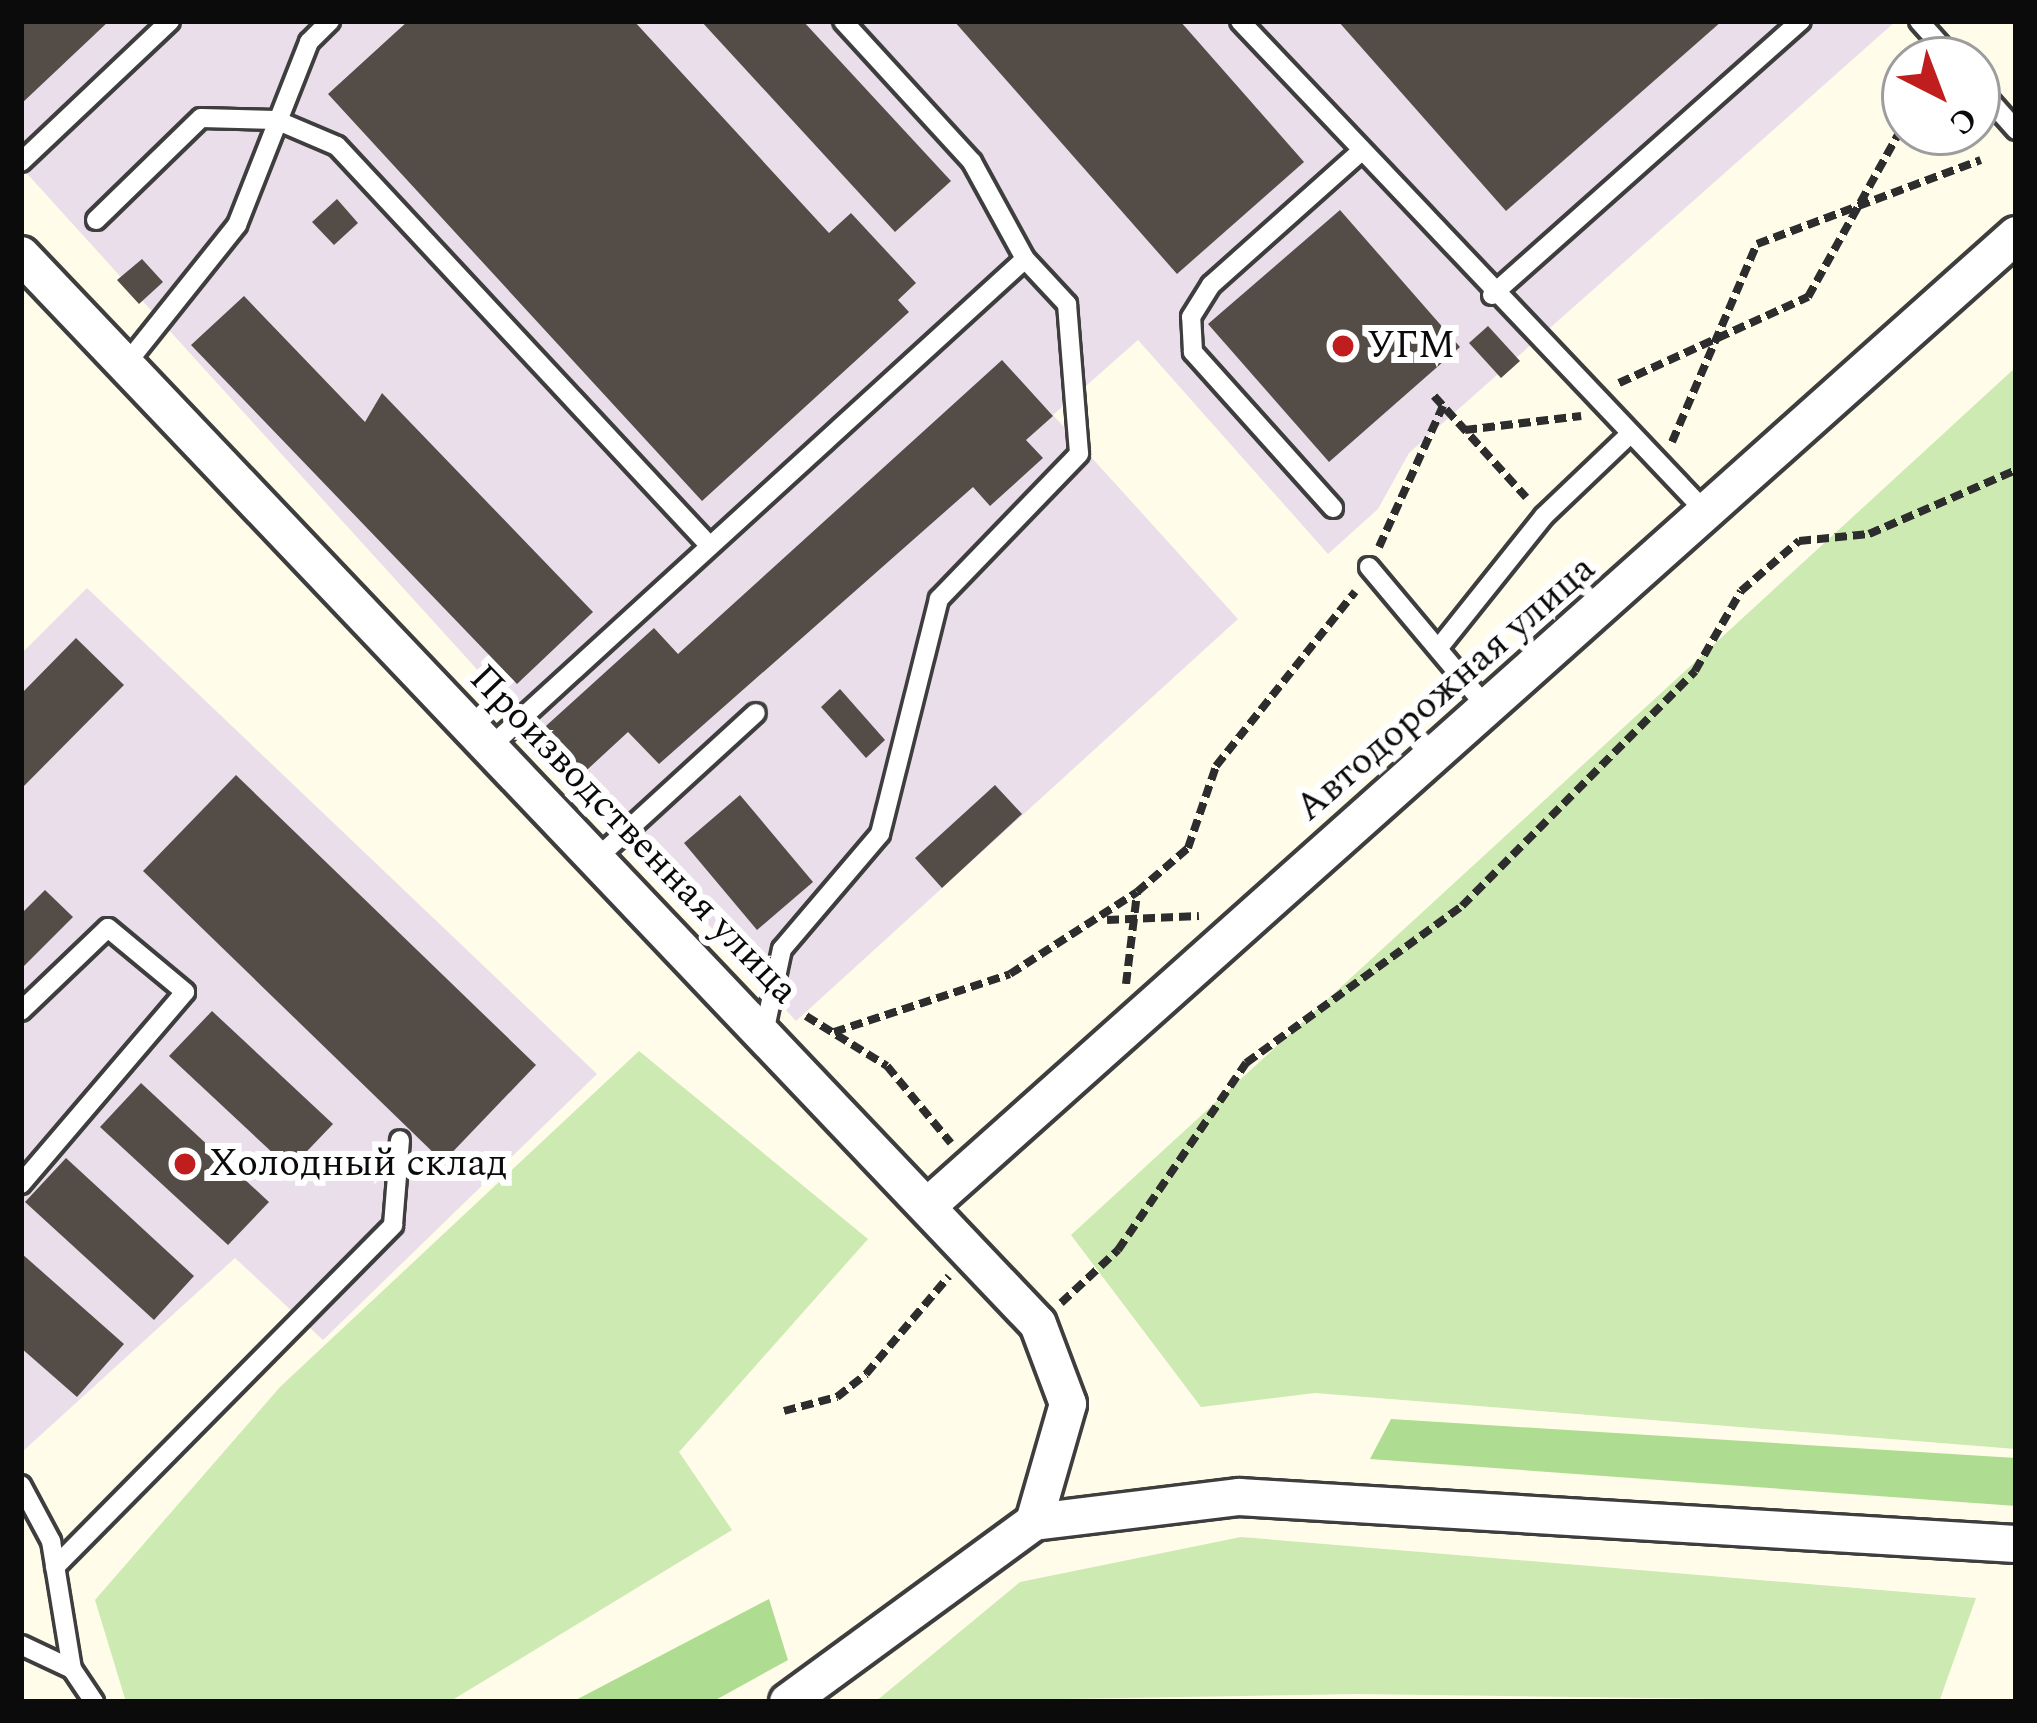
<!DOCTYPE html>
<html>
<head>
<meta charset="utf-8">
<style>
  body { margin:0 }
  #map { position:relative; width:2037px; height:1723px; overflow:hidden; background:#fffce9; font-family:Spectral,serif }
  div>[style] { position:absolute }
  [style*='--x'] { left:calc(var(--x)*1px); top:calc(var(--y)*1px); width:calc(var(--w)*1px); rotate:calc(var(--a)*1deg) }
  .industrial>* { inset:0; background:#eadeeb }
  .green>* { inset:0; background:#cceab1 }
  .forest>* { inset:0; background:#aedc90 }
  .building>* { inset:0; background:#544d47 }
  .path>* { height:8px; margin-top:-4px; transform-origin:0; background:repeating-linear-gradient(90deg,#2d2d2d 0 12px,transparent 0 18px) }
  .roads { filter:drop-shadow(3px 0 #3e3e3e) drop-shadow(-3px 0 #3e3e3e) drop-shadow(0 3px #3e3e3e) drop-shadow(0 -3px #3e3e3e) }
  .lane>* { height:18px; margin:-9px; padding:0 9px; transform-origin:9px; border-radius:9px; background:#fff }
  .street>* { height:36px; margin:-18px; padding:0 18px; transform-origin:18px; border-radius:18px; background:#fff }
  .dots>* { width:33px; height:33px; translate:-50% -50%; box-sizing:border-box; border:6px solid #fff; border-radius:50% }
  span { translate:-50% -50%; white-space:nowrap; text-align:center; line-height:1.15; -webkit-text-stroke:12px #fff; paint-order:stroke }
  .poi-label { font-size:39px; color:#0b0b0b }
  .left { translate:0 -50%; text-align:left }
  .street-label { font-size:39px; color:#0b0b0b }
  .frame { position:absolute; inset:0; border:24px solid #0b0b0b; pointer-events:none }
  .north { position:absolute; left:1881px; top:36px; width:120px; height:120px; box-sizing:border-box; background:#fff; border:3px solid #9d9d9d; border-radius:50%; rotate:138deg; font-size:33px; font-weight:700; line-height:48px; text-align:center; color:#0b0b0b }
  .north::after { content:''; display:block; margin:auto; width:42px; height:54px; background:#c01e1e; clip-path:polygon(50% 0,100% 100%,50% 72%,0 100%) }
</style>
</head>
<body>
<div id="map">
  <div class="industrial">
    <i style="clip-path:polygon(21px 21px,1896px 21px,1409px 453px,1378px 509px,1328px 554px,1138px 340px,1053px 415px,1238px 619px,796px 1021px,21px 167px)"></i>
    <i style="clip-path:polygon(87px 588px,597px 1074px,323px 1340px,235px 1258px,21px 1453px,21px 654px)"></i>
  </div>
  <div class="green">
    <i style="clip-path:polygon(2016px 367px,2016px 1449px,1315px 1393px,1201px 1407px,1071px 1235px)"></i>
    <i style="clip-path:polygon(639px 1051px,868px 1239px,679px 1452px,732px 1530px,449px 1702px,126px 1702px,95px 1600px,280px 1387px)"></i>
    <i style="clip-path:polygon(1241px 1537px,1976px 1598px,1939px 1702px,1356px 1694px,875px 1702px,1020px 1582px)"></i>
  </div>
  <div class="forest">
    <i style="clip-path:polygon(1391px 1419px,2016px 1458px,2016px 1506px,1370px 1459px)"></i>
    <i style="clip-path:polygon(769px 1599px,788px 1660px,712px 1702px,572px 1702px)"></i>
  </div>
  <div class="building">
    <i style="clip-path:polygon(21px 21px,109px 21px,21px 104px)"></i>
    <i style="clip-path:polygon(408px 21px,634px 21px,829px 233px,851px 213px,916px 283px,898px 300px,909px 312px,702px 501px,328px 94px)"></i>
    <i style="clip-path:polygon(701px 21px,803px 21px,951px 181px,895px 232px)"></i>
    <i style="clip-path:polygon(954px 21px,1180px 21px,1304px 162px,1177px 274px)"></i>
    <i style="clip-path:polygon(1338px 21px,1722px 21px,1506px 211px)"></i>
    <i style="clip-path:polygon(337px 199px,358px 223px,334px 245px,312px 222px)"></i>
    <i style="clip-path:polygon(1340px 210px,1460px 347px,1329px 462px,1208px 324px)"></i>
    <i style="clip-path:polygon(142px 259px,163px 282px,139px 304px,117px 280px)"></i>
    <i style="clip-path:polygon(244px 296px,365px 422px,382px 393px,593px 612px,517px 684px,191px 345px)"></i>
    <i style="clip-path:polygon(1488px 326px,1520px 361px,1501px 378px,1469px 343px)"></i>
    <i style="clip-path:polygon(1002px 360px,1053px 416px,1026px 440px,1043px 458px,990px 506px,973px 487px,659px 764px,628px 732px,576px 780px,536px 735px,654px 628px,678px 654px)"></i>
    <i style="clip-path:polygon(76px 638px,124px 685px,21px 789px,21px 694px)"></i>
    <i style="clip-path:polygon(840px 689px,885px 740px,866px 758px,821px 707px)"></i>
    <i style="clip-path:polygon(236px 775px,536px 1065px,443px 1162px,143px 871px)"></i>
    <i style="clip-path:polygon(995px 785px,1022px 814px,942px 888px,915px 858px)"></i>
    <i style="clip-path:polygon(740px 795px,813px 882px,757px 930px,684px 843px)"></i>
    <i style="clip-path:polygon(45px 890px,73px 917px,21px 969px,21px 914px)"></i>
    <i style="clip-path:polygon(212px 1011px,333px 1124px,290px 1169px,169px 1056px)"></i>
    <i style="clip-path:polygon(141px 1083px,269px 1202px,228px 1245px,100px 1127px)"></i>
    <i style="clip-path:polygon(66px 1158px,194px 1276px,154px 1320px,25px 1202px)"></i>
    <i style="clip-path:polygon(21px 1253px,124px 1344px,77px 1397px,21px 1348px)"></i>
  </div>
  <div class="path">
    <i style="--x:1619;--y:383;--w:208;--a:-24.5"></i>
    <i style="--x:1808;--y:297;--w:200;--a:-61"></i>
    <i style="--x:1434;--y:396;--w:137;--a:47.7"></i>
    <i style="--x:1465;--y:430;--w:117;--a:-6.9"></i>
    <i style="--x:1672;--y:442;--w:215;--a:-66.8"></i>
    <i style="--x:1757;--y:244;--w:239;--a:-20.6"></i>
    <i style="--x:1379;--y:547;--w:155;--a:-65.6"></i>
    <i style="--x:1107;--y:920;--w:92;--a:-2.5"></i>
    <i style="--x:1126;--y:984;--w:92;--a:-83.1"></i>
    <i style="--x:806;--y:1016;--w:95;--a:31.7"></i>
    <i style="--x:887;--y:1066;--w:100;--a:50.3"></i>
    <i style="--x:834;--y:1032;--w:185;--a:-18.2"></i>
    <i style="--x:1010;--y:974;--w:151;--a:-32.8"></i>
    <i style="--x:1137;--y:892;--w:67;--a:-40.8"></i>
    <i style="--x:1188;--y:848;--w:87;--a:-71.1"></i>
    <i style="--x:1216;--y:766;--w:223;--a:-51.4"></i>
    <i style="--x:1061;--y:1303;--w:78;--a:-42.9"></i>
    <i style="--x:1118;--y:1250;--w:227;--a:-55.6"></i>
    <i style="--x:1246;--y:1063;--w:267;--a:-36"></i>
    <i style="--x:1462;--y:906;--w:331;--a:-45.2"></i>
    <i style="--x:1695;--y:671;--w:92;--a:-60.1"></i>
    <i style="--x:1741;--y:591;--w:77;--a:-40.8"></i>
    <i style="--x:1799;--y:541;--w:70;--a:-5.7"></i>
    <i style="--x:1869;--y:534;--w:160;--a:-23.5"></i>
    <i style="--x:784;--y:1411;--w:55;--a:-14.8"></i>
    <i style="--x:837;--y:1397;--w:37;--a:-38"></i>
    <i style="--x:866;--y:1374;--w:128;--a:-49.7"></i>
  </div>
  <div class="roads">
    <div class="lane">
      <i style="--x:843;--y:21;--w:191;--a:47.5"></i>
      <i style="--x:972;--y:162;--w:111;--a:61.3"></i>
      <i style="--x:1240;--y:21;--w:677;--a:46.5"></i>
      <i style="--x:1919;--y:21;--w:52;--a:48.1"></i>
      <i style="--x:1977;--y:86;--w:59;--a:48.4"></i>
      <i style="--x:21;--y:162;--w:205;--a:-43.4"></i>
      <i style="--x:96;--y:220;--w:146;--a:-44.2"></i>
      <i style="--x:201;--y:118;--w:75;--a:1.5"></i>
      <i style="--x:276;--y:120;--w:66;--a:23.1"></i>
      <i style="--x:337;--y:146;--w:546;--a:47.01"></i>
      <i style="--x:1492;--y:295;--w:413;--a:-41.6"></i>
      <i style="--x:126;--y:364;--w:178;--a:-51.4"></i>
      <i style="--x:237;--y:225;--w:197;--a:-68.5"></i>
      <i style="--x:309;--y:42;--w:30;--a:-45"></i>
      <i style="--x:1333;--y:508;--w:210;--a:-131.9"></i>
      <i style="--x:1193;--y:352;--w:35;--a:-93"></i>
      <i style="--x:1191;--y:317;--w:38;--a:-58"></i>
      <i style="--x:1211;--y:285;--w:198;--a:-41.7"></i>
      <i style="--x:1369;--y:567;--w:188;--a:50"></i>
      <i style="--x:1441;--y:645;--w:165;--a:-51.4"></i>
      <i style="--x:1544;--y:516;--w:116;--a:-43.6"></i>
      <i style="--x:490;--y:747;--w:724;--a:-42.37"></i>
      <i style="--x:1025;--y:259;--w:62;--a:47"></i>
      <i style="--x:1067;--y:304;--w:150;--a:85.4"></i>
      <i style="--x:1079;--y:454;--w:202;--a:134"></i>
      <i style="--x:939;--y:599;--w:242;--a:104.1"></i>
      <i style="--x:880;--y:834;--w:151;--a:130.4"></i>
      <i style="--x:782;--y:949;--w:86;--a:102.1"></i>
      <i style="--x:597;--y:858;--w:215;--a:-42.4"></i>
      <i style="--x:21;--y:1011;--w:120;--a:-43.7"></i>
      <i style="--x:108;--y:928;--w:100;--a:39.7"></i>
      <i style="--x:185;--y:992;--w:253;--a:130.5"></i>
      <i style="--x:21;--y:1485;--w:64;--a:61.8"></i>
      <i style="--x:51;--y:1541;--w:130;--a:80.7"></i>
      <i style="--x:55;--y:1567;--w:481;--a:-45.3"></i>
      <i style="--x:393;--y:1225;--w:85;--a:-85.3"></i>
      <i style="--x:21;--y:1645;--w:56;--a:25.2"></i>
      <i style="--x:72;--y:1669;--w:40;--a:56"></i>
    </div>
    <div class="street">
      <i style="--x:21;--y:255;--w:1475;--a:46.43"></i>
      <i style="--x:1038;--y:1324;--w:85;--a:69.4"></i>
      <i style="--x:1068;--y:1404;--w:123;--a:106.1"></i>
      <i style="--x:929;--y:1205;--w:1457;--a:-41.74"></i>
      <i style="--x:788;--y:1702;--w:305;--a:-36.2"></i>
      <i style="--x:1034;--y:1522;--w:207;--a:-7"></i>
      <i style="--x:1239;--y:1497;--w:778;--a:3.46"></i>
    </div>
  </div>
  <div class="dots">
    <i style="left:1343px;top:346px;background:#c01e1e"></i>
    <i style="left:185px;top:1164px;background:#c01e1e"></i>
  </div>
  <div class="poi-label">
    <span class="left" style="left:1367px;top:346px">УГМ</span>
    <span class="left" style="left:209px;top:1164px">Холодный склад</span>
  </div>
  <div class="street-label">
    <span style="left:1446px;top:689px;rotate:-41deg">Автодорожная улица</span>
    <span style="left:633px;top:835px;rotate:46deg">Производственная улица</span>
  </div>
  <div class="frame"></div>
  <div class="north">С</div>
</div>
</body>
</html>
